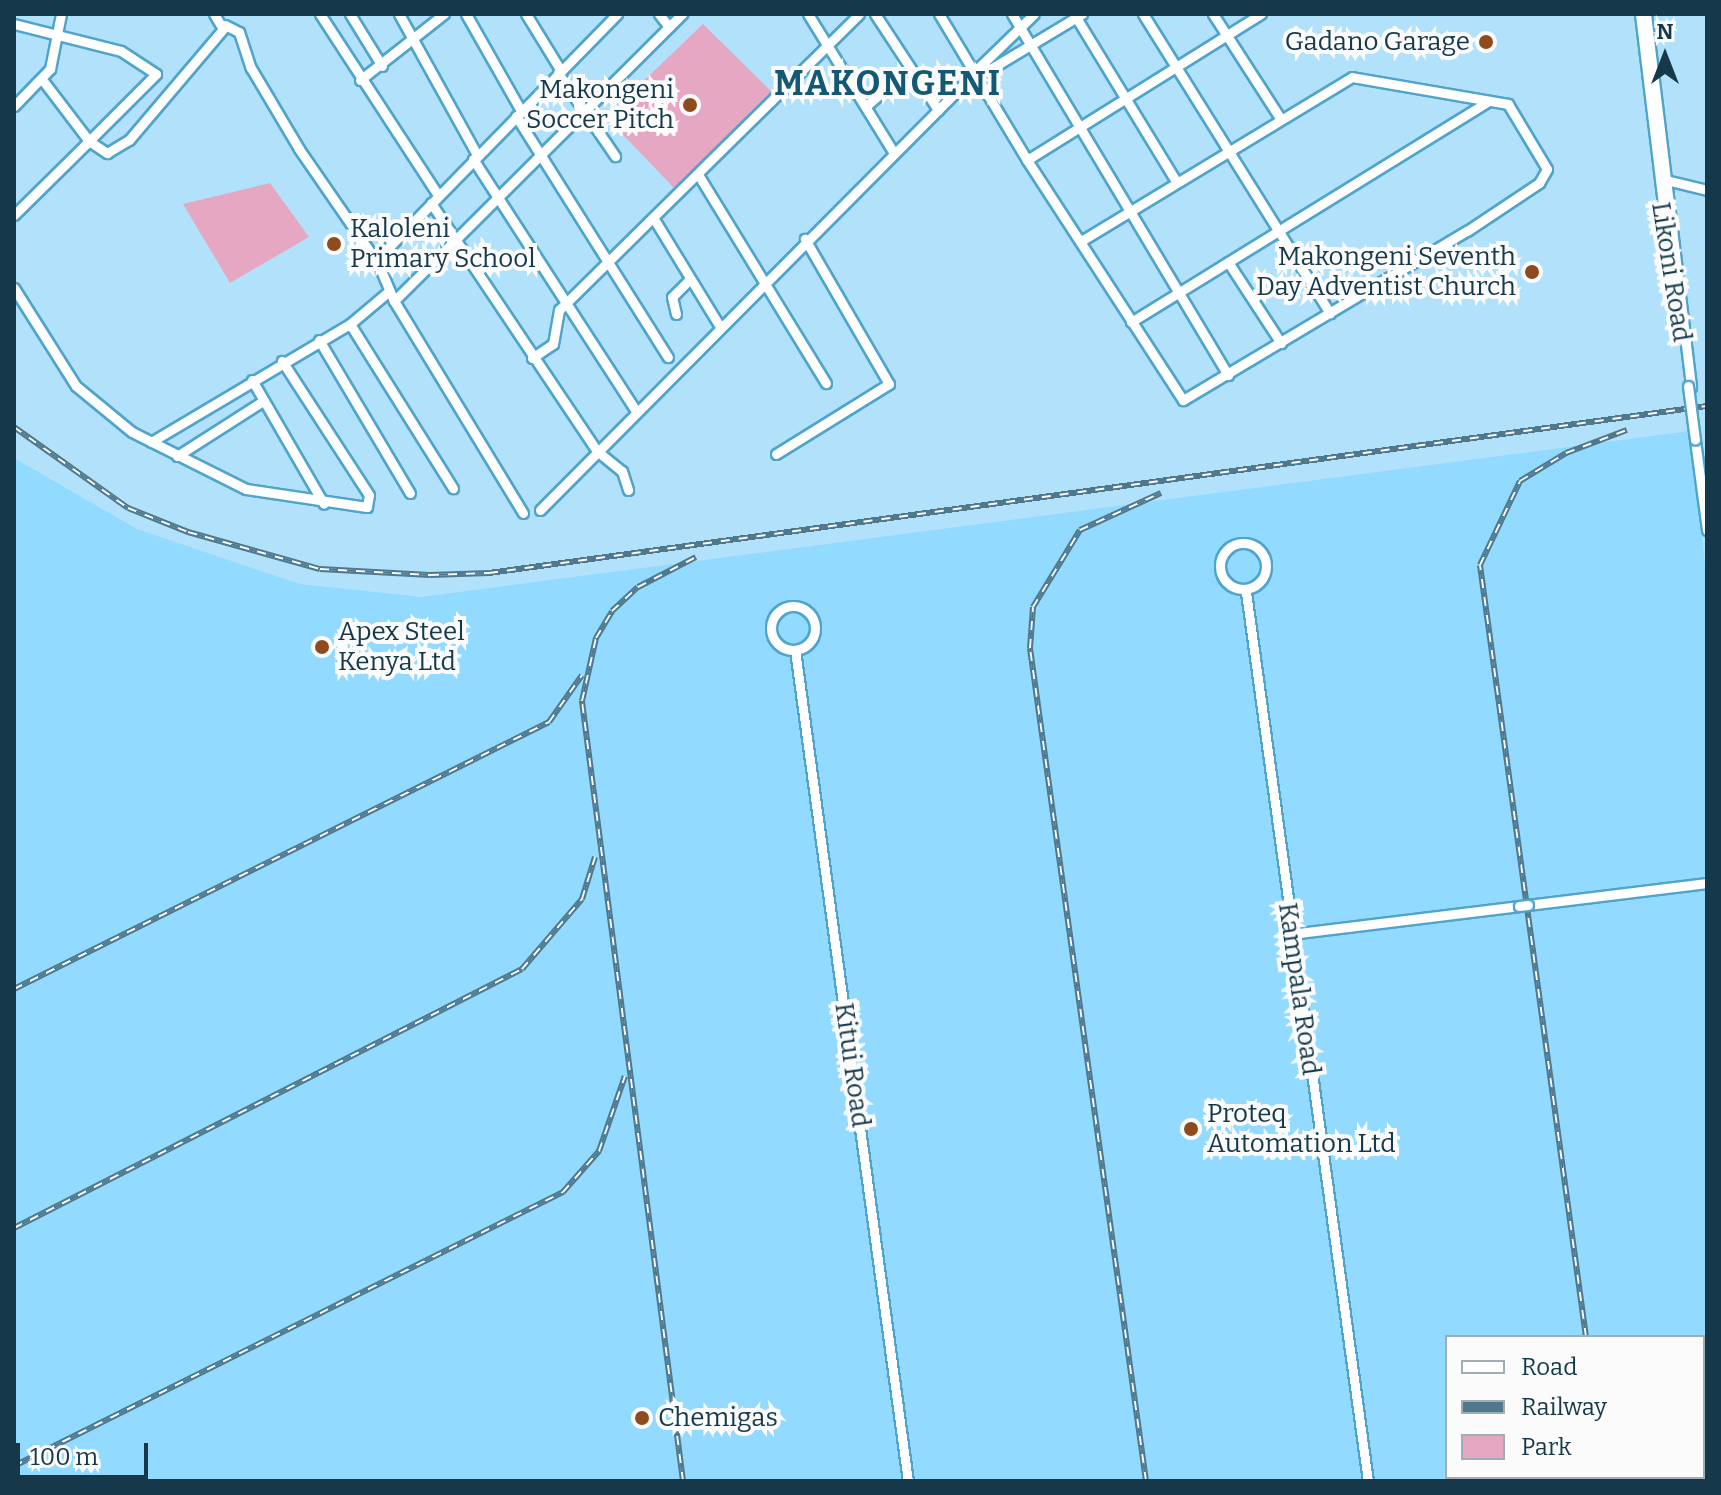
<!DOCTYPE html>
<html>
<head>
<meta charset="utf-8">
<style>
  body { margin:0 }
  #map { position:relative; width:1721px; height:1495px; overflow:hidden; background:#b2e2fb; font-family:Bitter,serif }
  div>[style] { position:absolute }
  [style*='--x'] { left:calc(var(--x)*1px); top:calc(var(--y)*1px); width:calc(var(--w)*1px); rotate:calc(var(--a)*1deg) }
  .built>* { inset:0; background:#92daff }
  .green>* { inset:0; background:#e6a7c3 }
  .roads { filter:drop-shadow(2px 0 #50a4cc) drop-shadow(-2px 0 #50a4cc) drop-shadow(0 2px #50a4cc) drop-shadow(0 -2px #50a4cc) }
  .minor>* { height:9px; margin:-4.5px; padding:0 4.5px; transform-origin:4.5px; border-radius:4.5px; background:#fff }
  .minor>.ring { margin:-4.5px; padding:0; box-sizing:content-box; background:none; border:9px solid #fff; border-radius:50% }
  .rail>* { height:6px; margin-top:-3px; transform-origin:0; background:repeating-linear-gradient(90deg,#fbfbfb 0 9px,#50788c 0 18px); box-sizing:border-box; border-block:2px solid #50788c }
  .bridges { filter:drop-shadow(2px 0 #50a4cc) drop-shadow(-2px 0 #50a4cc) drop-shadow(0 2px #50a4cc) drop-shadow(0 -2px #50a4cc) }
  .minor-bridge>* { height:9px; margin:-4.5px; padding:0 4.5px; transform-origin:4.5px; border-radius:4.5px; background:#fff }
  .dots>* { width:22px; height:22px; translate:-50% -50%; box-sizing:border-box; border:4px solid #fbfbfb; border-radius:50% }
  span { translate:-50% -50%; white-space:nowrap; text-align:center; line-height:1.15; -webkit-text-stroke:8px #fbfbfb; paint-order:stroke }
  .poi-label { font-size:26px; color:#15394a }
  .right { translate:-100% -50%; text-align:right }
  .left { translate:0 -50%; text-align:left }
  .street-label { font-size:26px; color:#15394a }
  .district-label { font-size:34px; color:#135975; font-weight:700; letter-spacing:2px }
  .frame { position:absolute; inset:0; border:16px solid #15394a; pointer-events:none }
  .legend { position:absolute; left:1445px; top:1335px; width:260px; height:144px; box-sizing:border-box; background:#fbfbfb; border:2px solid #9fadb4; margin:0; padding:10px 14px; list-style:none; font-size:24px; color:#15394a }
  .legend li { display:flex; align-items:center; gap:16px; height:40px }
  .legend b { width:40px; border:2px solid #9fadb4 }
  .north { position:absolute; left:1625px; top:16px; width:80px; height:80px; -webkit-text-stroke:6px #fbfbfb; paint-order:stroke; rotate:0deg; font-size:22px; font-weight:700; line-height:32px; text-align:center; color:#15394a }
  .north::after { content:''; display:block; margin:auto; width:28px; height:36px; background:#15394a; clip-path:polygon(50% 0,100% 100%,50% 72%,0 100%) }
  .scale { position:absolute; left:16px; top:1443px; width:132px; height:36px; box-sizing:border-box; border:4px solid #15394a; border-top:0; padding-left:10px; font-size:24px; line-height:28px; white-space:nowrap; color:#15394a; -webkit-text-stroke:6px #fbfbfb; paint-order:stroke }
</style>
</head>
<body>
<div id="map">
  <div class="built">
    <i style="clip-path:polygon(evenodd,1690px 431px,1707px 582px,1707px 1481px,14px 1481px,14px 458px,137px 529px,300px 584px,421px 597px,1690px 431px,1447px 1337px,1703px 1337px,1703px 1477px,1447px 1477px,1447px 1337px)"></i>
  </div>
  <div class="green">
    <i style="clip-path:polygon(703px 24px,773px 93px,674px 188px,606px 117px)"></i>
    <i style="clip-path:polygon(270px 183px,309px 237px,230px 283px,183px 204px)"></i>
  </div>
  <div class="roads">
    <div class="minor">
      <i style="--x:320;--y:14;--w:216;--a:56.9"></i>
      <i style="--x:350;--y:14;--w:61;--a:58.4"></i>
      <i style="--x:399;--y:14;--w:161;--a:61"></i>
      <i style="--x:466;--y:14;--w:112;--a:60.4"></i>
      <i style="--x:526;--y:14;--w:67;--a:58.4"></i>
      <i style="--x:659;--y:14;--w:16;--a:52"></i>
      <i style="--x:808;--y:14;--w:163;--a:58.3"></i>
      <i style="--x:875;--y:14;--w:115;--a:56.7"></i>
      <i style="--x:939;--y:14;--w:170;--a:58.9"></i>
      <i style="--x:1027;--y:160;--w:286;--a:57"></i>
      <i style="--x:1183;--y:400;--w:330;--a:-30.8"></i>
      <i style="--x:1467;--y:231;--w:87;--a:-33.7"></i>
      <i style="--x:1539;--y:183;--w:16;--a:-60"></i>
      <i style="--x:1547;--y:169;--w:76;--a:-121"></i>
      <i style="--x:1508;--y:104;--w:158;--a:-170.2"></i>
      <i style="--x:1352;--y:77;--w:317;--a:148.8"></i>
      <i style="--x:1012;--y:14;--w:421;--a:59.1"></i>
      <i style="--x:1074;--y:14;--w:196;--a:58.6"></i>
      <i style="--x:1143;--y:14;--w:353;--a:58"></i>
      <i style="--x:1213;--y:14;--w:124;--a:57.2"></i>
      <i style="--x:1640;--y:14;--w:276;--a:83.1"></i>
      <i style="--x:1646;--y:14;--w:376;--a:83.1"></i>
      <i style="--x:14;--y:24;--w:110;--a:14.2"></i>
      <i style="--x:121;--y:51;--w:42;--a:33.3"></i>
      <i style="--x:156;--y:74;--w:95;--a:135"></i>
      <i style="--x:89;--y:141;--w:74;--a:-127.3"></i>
      <i style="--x:225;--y:25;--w:16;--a:27"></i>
      <i style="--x:239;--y:32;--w:38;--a:72"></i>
      <i style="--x:251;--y:68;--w:94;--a:59.3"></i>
      <i style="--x:299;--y:149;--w:141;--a:55.4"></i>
      <i style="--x:558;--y:73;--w:101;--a:55.5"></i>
      <i style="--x:972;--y:74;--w:86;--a:-44.1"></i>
      <i style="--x:360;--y:80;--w:107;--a:-38.2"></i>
      <i style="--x:14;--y:106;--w:52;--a:-45.8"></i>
      <i style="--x:50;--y:69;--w:56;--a:-78.7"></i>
      <i style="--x:866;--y:106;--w:58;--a:-40.8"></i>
      <i style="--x:516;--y:116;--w:285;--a:57.8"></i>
      <i style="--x:473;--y:159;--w:298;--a:57.1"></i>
      <i style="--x:1027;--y:160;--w:276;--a:-32"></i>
      <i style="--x:699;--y:176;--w:243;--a:58.5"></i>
      <i style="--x:1666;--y:180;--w:42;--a:13.7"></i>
      <i style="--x:431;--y:203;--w:298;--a:56.2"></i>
      <i style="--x:597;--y:451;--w:32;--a:39"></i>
      <i style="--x:622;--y:471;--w:20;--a:72"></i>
      <i style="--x:14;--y:215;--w:105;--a:-44.6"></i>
      <i style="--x:89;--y:141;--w:22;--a:34"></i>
      <i style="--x:107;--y:153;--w:26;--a:-31"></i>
      <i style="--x:129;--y:140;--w:145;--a:-49.7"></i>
      <i style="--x:223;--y:29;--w:17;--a:-121"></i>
      <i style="--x:654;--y:219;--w:124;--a:58.5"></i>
      <i style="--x:1228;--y:262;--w:97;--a:56.8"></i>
      <i style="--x:14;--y:288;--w:116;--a:57.7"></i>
      <i style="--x:76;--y:386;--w:72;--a:39.4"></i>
      <i style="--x:132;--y:432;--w:127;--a:26.6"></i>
      <i style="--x:246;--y:489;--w:122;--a:8.5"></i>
      <i style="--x:367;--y:507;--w:12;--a:-81"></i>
      <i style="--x:369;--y:495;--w:160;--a:-123"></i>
      <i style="--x:394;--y:301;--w:39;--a:-113"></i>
      <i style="--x:379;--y:265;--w:15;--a:-67"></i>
      <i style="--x:385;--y:251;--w:332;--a:-45.6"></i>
      <i style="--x:676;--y:314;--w:17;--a:-103"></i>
      <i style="--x:672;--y:297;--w:25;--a:-45"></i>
      <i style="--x:1131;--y:322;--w:421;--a:-31.7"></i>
      <i style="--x:350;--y:324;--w:194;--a:57.9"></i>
      <i style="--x:319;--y:340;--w:178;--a:59.3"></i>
      <i style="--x:532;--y:358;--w:25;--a:-34"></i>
      <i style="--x:553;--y:344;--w:35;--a:-80"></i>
      <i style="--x:559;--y:310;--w:421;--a:-44.6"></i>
      <i style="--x:252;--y:380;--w:143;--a:59.9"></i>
      <i style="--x:1695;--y:440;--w:91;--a:82.4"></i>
      <i style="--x:151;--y:442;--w:231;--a:-30.7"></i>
      <i style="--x:350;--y:324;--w:50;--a:-40.1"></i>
      <i style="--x:776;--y:454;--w:133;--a:-31.8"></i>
      <i style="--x:889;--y:384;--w:168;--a:-120.1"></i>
      <i style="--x:177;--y:456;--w:102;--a:-32.6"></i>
      <i style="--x:540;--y:510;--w:598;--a:-45.14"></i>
      <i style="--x:962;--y:86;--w:140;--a:-31"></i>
      <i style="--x:523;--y:513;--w:248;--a:-121.3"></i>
      <i style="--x:394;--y:301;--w:407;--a:-44.9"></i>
      <i class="ring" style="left:1220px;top:543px;width:37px;height:37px"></i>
      <i style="--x:1246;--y:592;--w:897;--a:82.19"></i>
      <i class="ring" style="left:771px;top:606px;width:35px;height:35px"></i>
      <i style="--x:795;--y:650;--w:839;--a:82.26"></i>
      <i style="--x:1528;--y:905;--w:180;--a:-7"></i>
      <i style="--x:1291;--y:934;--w:230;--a:-7"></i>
    </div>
  </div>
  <div class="rail">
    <i style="--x:14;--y:427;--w:140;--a:35.4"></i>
    <i style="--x:128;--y:508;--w:65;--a:21.8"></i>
    <i style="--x:188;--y:532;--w:137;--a:15.7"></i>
    <i style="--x:320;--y:569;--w:110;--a:3.1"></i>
    <i style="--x:430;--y:575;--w:59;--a:-1.9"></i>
    <i style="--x:489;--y:573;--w:1229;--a:-7.81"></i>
    <i style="--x:14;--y:989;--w:598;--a:-26.52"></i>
    <i style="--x:549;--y:722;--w:57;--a:-54.9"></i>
    <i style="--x:14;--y:1228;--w:570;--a:-27.01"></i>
    <i style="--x:522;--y:969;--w:92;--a:-49.4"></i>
    <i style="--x:582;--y:899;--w:44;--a:-72.8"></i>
    <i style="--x:1586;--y:1337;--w:779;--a:-97.82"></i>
    <i style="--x:1480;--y:565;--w:93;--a:-64.5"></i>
    <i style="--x:1520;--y:481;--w:54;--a:-31.3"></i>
    <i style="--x:1566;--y:453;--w:65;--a:-20.7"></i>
    <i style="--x:14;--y:1466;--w:614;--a:-26.52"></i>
    <i style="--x:563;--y:1192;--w:55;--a:-48.7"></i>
    <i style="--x:599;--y:1151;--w:79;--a:-70.9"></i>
    <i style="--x:1606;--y:1477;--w:4;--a:90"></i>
    <i style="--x:683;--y:1481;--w:787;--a:-97.38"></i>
    <i style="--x:582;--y:701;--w:65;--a:-77.5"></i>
    <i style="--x:596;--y:638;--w:31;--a:-59"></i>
    <i style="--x:612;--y:611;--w:35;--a:-43"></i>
    <i style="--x:638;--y:587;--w:65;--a:-27.3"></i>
    <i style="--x:1146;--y:1481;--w:841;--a:-97.93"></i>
    <i style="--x:1030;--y:648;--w:41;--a:-85.8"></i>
    <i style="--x:1033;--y:607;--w:90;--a:-58.6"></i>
    <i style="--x:1080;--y:530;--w:89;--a:-24.6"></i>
  </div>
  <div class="bridges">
    <div class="minor-bridge">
      <i style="--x:1688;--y:386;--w:54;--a:82.6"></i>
      <i style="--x:1519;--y:906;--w:9;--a:-6"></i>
    </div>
  </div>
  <div class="dots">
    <i style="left:1486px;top:42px;background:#8f4b1e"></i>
    <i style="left:690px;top:105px;background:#8f4b1e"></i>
    <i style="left:334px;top:244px;background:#8f4b1e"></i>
    <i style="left:1532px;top:272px;background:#8f4b1e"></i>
    <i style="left:322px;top:647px;background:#8f4b1e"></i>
    <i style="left:1191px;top:1129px;background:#8f4b1e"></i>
    <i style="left:642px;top:1418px;background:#8f4b1e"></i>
  </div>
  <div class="poi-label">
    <span class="right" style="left:1470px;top:42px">Gadano Garage</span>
    <span class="right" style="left:674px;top:105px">Makongeni<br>Soccer Pitch</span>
    <span class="left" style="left:350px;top:244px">Kaloleni<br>Primary School</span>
    <span class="right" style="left:1516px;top:272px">Makongeni Seventh<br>Day Adventist Church</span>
    <span class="left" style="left:338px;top:647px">Apex Steel<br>Kenya Ltd</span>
    <span class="left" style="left:1207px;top:1129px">Proteq<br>Automation Ltd</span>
    <span class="left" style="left:658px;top:1418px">Chemigas</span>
  </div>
  <div class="street-label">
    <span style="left:1671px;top:272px;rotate:81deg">Likoni Road</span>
    <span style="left:1299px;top:989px;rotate:82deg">Kampala Road</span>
    <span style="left:852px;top:1065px;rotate:82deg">Kitui Road</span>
  </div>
  <div class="district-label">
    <span style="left:888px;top:84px">MAKONGENI</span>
  </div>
  <div class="frame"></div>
  <ul class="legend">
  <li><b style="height:10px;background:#fff"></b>Road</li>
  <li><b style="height:10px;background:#50788c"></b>Railway</li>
  <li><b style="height:22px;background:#e6a7c3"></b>Park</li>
  </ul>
  <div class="north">N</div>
  <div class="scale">100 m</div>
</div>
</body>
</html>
